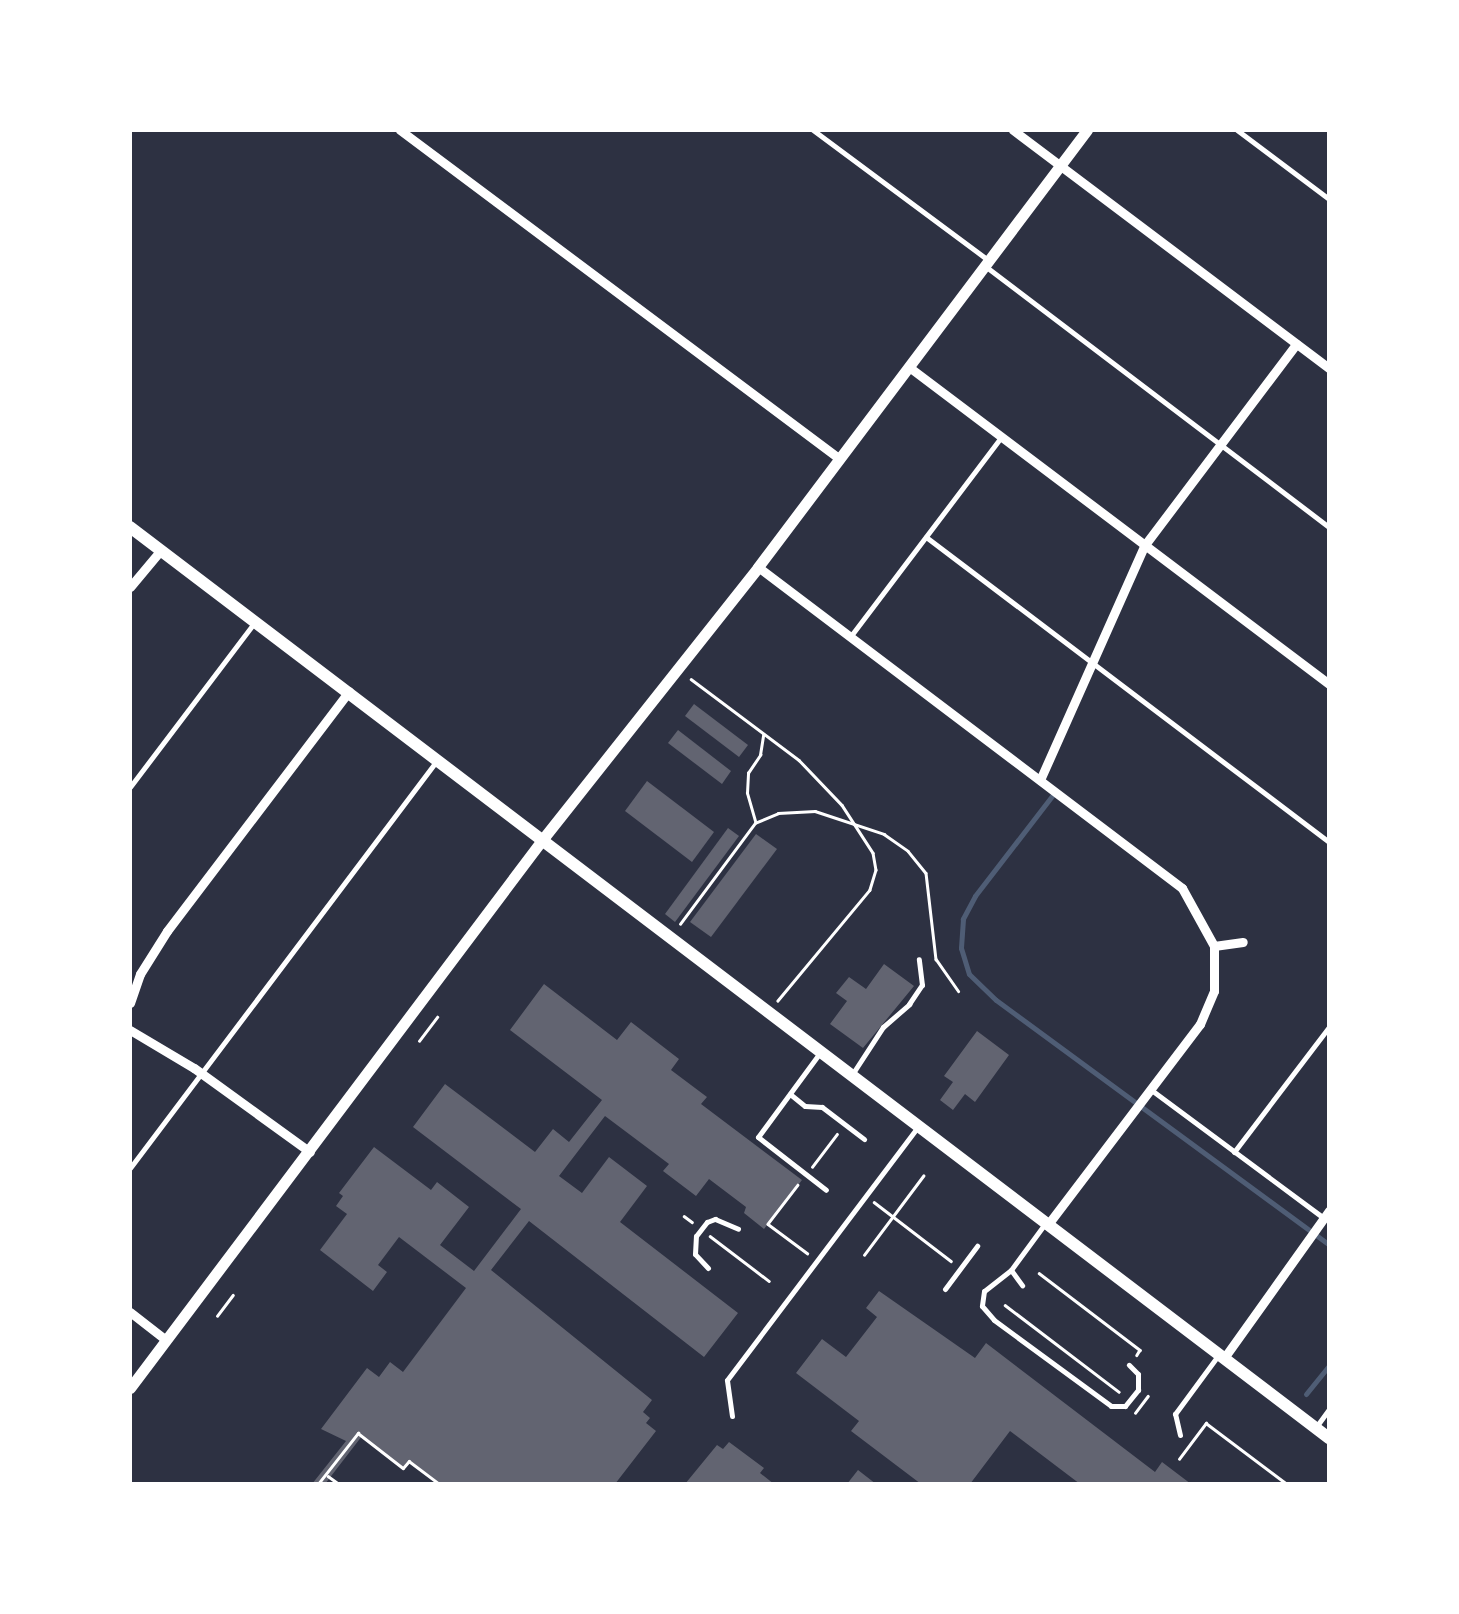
<!DOCTYPE html>
<html>
<head>
<meta charset="utf-8">
<style>
  body { margin:0 }
  #map { position:relative; width:1459px; height:1614px; overflow:hidden; background:#2d3142; font-family:Montserrat,sans-serif }
  div>[style] { position:absolute }
  [style*='--x'] { left:calc(var(--x)*1px); top:calc(var(--y)*1px); width:calc(var(--w)*1px); rotate:calc(var(--a)*1deg) }
  .stream>* { height:5px; margin:-2.5px; padding:0 2.5px; transform-origin:2.5px; border-radius:2.5px; background:#4f5d75 }
  .building>* { inset:0; background:#626471 }
  .path>* { height:2.5px; margin:-1.25px; padding:0 1.25px; transform-origin:1.25px; border-radius:1.25px; background:#fff }
  .service>* { height:5px; margin:-2.5px; padding:0 2.5px; transform-origin:2.5px; border-radius:2.5px; background:#fff }
  .minor>* { height:9px; margin:-4.5px; padding:0 4.5px; transform-origin:4.5px; border-radius:4.5px; background:#fff }
  .tertiary>* { height:11px; margin:-5.5px; padding:0 5.5px; transform-origin:5.5px; border-radius:5.5px; background:#fff }
  .secondary>* { height:12px; margin:-6px; padding:0 6px; transform-origin:6px; border-radius:6px; background:#fff }
  span { translate:-50% -50%; white-space:nowrap; text-align:center; line-height:1.15; -webkit-text-stroke:10px #fff; paint-order:stroke }
  .frame { position:absolute; inset:0; border:132px solid #fff; pointer-events:none }
</style>
</head>
<body>
<div id="map">
  <div class="stream">
    <i style="--x:1055;--y:792;--w:131;--a:127.6"></i>
    <i style="--x:975;--y:896;--w:26;--a:118"></i>
    <i style="--x:963;--y:919;--w:29;--a:94"></i>
    <i style="--x:961;--y:948;--w:27;--a:73"></i>
    <i style="--x:969;--y:974;--w:37;--a:44"></i>
    <i style="--x:996;--y:1000;--w:413;--a:36.3"></i>
    <i style="--x:1306;--y:1394;--w:36;--a:-51"></i>
  </div>
  <div class="building">
    <i style="clip-path:polygon(694px 704px,748px 745px,739px 757px,685px 716px)"></i>
    <i style="clip-path:polygon(678px 730px,731px 771px,722px 784px,668px 743px)"></i>
    <i style="clip-path:polygon(647px 781px,714px 832px,692px 862px,625px 811px)"></i>
    <i style="clip-path:polygon(728px 828px,739px 836px,675px 922px,665px 914px)"></i>
    <i style="clip-path:polygon(756px 834px,777px 849px,711px 937px,690px 922px)"></i>
    <i style="clip-path:polygon(884px 964px,914px 986px,863px 1048px,830px 1024px,847px 1001px,836px 993px,849px 977px,866px 989px)"></i>
    <i style="clip-path:polygon(544px 984px,617px 1040px,631px 1022px,679px 1059px,671px 1070px,707px 1097px,701px 1104px,802px 1180px,764px 1229px,744px 1213px,746px 1207px,709px 1179px,696px 1196px,663px 1171px,669px 1164px,605px 1116px,559px 1176px,582px 1193px,609px 1157px,647px 1186px,620px 1222px,738px 1313px,704px 1357px,529px 1221px,491px 1270px,652px 1400px,643px 1412px,650px 1418px,646px 1423px,656px 1431px,615px 1484px,439px 1484px,409px 1461px,403px 1468px,362px 1436px,325px 1484px,312px 1484px,346px 1441px,321px 1429px,367px 1368px,379px 1377px,390px 1362px,403px 1372px,466px 1288px,399px 1237px,378px 1265px,387px 1272px,373px 1291px,320px 1250px,347px 1214px,336px 1206px,343px 1196px,339px 1193px,374px 1147px,431px 1190px,437px 1182px,469px 1207px,440px 1245px,474px 1271px,521px 1209px,413px 1127px,445px 1084px,535px 1152px,553px 1129px,569px 1142px,602px 1100px,510px 1030px)"></i>
    <i style="clip-path:polygon(977px 1031px,1009px 1055px,975px 1102px,965px 1094px,953px 1110px,940px 1100px,953px 1082px,944px 1076px)"></i>
    <i style="clip-path:polygon(879px 1291px,975px 1358px,986px 1343px,1155px 1472px,1162px 1462px,1191px 1484px,1080px 1484px,1010px 1431px,970px 1484px,921px 1484px,851px 1431px,859px 1421px,796px 1373px,822px 1339px,846px 1357px,877px 1317px,866px 1308px)"></i>
    <i style="clip-path:polygon(729px 1442px,764px 1468px,760px 1473px,774px 1484px,685px 1484px,717px 1445px,723px 1449px)"></i>
    <i style="clip-path:polygon(858px 1470px,876px 1484px,847px 1484px)"></i>
  </div>
  <div class="path">
    <i style="--x:691;--y:679;--w:135;--a:36.9"></i>
    <i style="--x:799;--y:760;--w:62;--a:46.3"></i>
    <i style="--x:842;--y:805;--w:57;--a:57.1"></i>
    <i style="--x:873;--y:853;--w:17;--a:80"></i>
    <i style="--x:876;--y:870;--w:21;--a:107"></i>
    <i style="--x:870;--y:890;--w:144;--a:129.7"></i>
    <i style="--x:755;--y:821;--w:29;--a:-106"></i>
    <i style="--x:747;--y:793;--w:20;--a:-87"></i>
    <i style="--x:748;--y:773;--w:22;--a:-56"></i>
    <i style="--x:760;--y:755;--w:20;--a:-81"></i>
    <i style="--x:680;--y:924;--w:126;--a:-53.4"></i>
    <i style="--x:755;--y:823;--w:25;--a:-23"></i>
    <i style="--x:778;--y:813;--w:37;--a:-3"></i>
    <i style="--x:815;--y:811;--w:73;--a:18.4"></i>
    <i style="--x:884;--y:834;--w:29;--a:35"></i>
    <i style="--x:908;--y:851;--w:28;--a:51"></i>
    <i style="--x:926;--y:873;--w:87;--a:83.4"></i>
    <i style="--x:936;--y:959;--w:39;--a:55"></i>
    <i style="--x:419;--y:1041;--w:30;--a:-53"></i>
    <i style="--x:812;--y:1167;--w:41;--a:-52.9"></i>
    <i style="--x:798;--y:1185;--w:49;--a:127.6"></i>
    <i style="--x:768;--y:1224;--w:49;--a:36.6"></i>
    <i style="--x:874;--y:1202;--w:97;--a:37.5"></i>
    <i style="--x:684;--y:1216;--w:10;--a:37"></i>
    <i style="--x:710;--y:1236;--w:74;--a:37.3"></i>
    <i style="--x:864;--y:1255;--w:99;--a:-53.2"></i>
    <i style="--x:1039;--y:1273;--w:127;--a:37.3"></i>
    <i style="--x:1140;--y:1350;--w:6;--a:121"></i>
    <i style="--x:1005;--y:1305;--w:143;--a:37.3"></i>
    <i style="--x:217;--y:1316;--w:26;--a:-53"></i>
    <i style="--x:1135;--y:1413;--w:21;--a:-53"></i>
    <i style="--x:1179;--y:1459;--w:45;--a:-53.1"></i>
    <i style="--x:1206;--y:1423;--w:101;--a:37"></i>
    <i style="--x:328;--y:1476;--w:14;--a:36"></i>
    <i style="--x:318;--y:1484;--w:65;--a:-51.9"></i>
    <i style="--x:358;--y:1433;--w:57;--a:37.9"></i>
    <i style="--x:403;--y:1468;--w:9;--a:-49"></i>
    <i style="--x:409;--y:1461;--w:38;--a:37"></i>
  </div>
  <div class="service">
    <i style="--x:813;--y:130;--w:217;--a:36.6"></i>
    <i style="--x:1237;--y:130;--w:115;--a:36.9"></i>
    <i style="--x:985;--y:266;--w:432;--a:37.2"></i>
    <i style="--x:926;--y:537;--w:505;--a:37.12"></i>
    <i style="--x:850;--y:637;--w:251;--a:-52.9"></i>
    <i style="--x:130;--y:787;--w:206;--a:-52.9"></i>
    <i style="--x:819;--y:1054;--w:103;--a:126.3"></i>
    <i style="--x:758;--y:1137;--w:86;--a:37.9"></i>
    <i style="--x:853;--y:1073;--w:55;--a:-56.9"></i>
    <i style="--x:883;--y:1027;--w:35;--a:-41"></i>
    <i style="--x:909;--y:1004;--w:23;--a:-56"></i>
    <i style="--x:922;--y:985;--w:26;--a:-97"></i>
    <i style="--x:1150;--y:1089;--w:217;--a:36.6"></i>
    <i style="--x:790;--y:1094;--w:19;--a:39"></i>
    <i style="--x:805;--y:1106;--w:17;--a:3"></i>
    <i style="--x:822;--y:1107;--w:53;--a:37.3"></i>
    <i style="--x:1234;--y:1152;--w:157;--a:-52.8"></i>
    <i style="--x:130;--y:1168;--w:507;--a:-53.02"></i>
    <i style="--x:1044;--y:1225;--w:56;--a:126.3"></i>
    <i style="--x:1011;--y:1270;--w:34;--a:142"></i>
    <i style="--x:984;--y:1291;--w:15;--a:98"></i>
    <i style="--x:982;--y:1306;--w:18;--a:49"></i>
    <i style="--x:994;--y:1320;--w:145;--a:36.3"></i>
    <i style="--x:1111;--y:1406;--w:14;--a:0"></i>
    <i style="--x:1125;--y:1406;--w:21;--a:-51"></i>
    <i style="--x:1138;--y:1390;--w:16;--a:-90"></i>
    <i style="--x:1138;--y:1374;--w:13;--a:-135"></i>
    <i style="--x:708;--y:1268;--w:19;--a:-133"></i>
    <i style="--x:695;--y:1254;--w:18;--a:-87"></i>
    <i style="--x:696;--y:1236;--w:18;--a:-52"></i>
    <i style="--x:707;--y:1222;--w:9;--a:-21"></i>
    <i style="--x:715;--y:1219;--w:25;--a:23"></i>
    <i style="--x:1011;--y:1270;--w:19;--a:54"></i>
    <i style="--x:945;--y:1289;--w:54;--a:-53.3"></i>
    <i style="--x:732;--y:1416;--w:36;--a:-98"></i>
    <i style="--x:727;--y:1380;--w:316;--a:-53"></i>
    <i style="--x:1316;--y:1427;--w:22;--a:-54"></i>
    <i style="--x:1180;--y:1435;--w:22;--a:-103"></i>
    <i style="--x:1175;--y:1414;--w:71;--a:-53.6"></i>
  </div>
  <div class="minor">
    <i style="--x:400;--y:130;--w:549;--a:36.79"></i>
    <i style="--x:1013;--y:130;--w:396;--a:37"></i>
    <i style="--x:909;--y:367;--w:526;--a:37.04"></i>
    <i style="--x:758;--y:567;--w:532;--a:37.13"></i>
    <i style="--x:1182;--y:888;--w:66;--a:61.1"></i>
    <i style="--x:1214;--y:946;--w:45;--a:90"></i>
    <i style="--x:1214;--y:991;--w:36;--a:113"></i>
    <i style="--x:1200;--y:1024;--w:251;--a:127.2"></i>
    <i style="--x:130;--y:587;--w:48;--a:-50"></i>
    <i style="--x:1040;--y:780;--w:256;--a:-66"></i>
    <i style="--x:1144;--y:546;--w:253;--a:-53"></i>
    <i style="--x:1214;--y:946;--w:29;--a:-8"></i>
    <i style="--x:130;--y:1003;--w:31;--a:-71"></i>
    <i style="--x:140;--y:974;--w:51;--a:-57.9"></i>
    <i style="--x:167;--y:931;--w:301;--a:-52.8"></i>
    <i style="--x:130;--y:1030;--w:74;--a:30.7"></i>
    <i style="--x:194;--y:1068;--w:143;--a:35.9"></i>
    <i style="--x:130;--y:1312;--w:46;--a:37.9"></i>
    <i style="--x:1224;--y:1358;--w:181;--a:-54.5"></i>
  </div>
  <div class="tertiary">
    <i style="--x:130;--y:1388;--w:686;--a:-53.06"></i>
    <i style="--x:542;--y:840;--w:348;--a:-51.6"></i>
    <i style="--x:758;--y:567;--w:547;--a:-53.03"></i>
  </div>
  <div class="secondary">
    <i style="--x:130;--y:527;--w:1506;--a:37.23"></i>
  </div>
  <div class="frame"></div>
</div>
</body>
</html>
